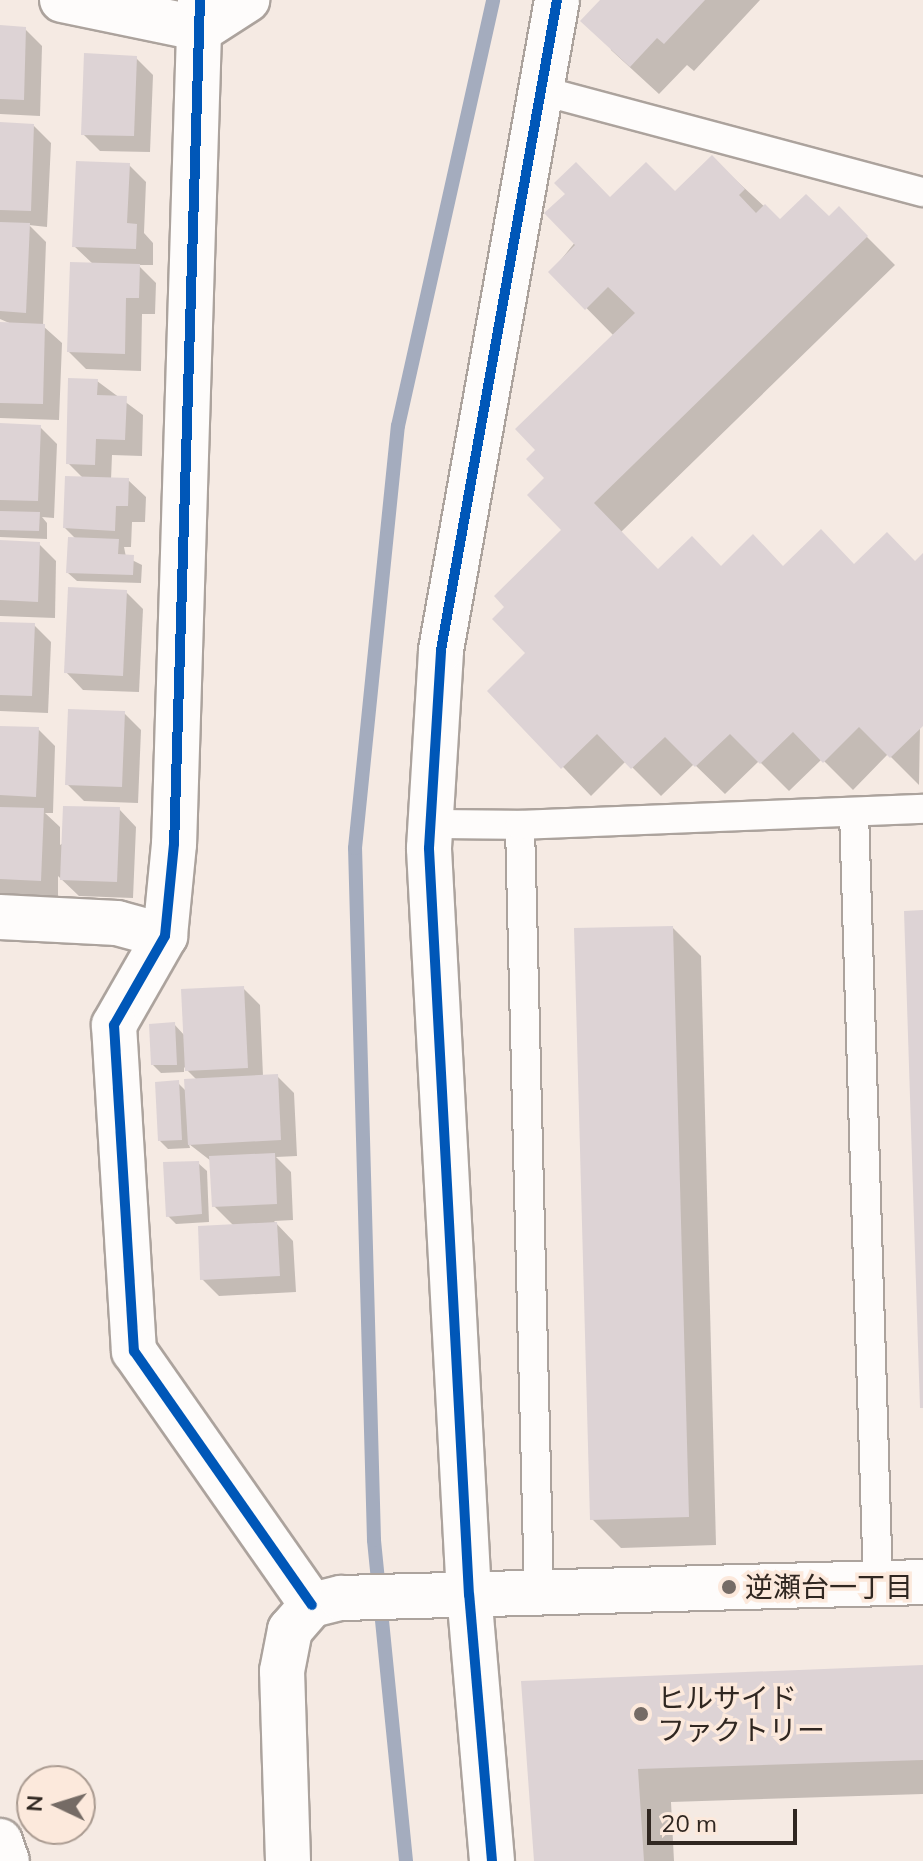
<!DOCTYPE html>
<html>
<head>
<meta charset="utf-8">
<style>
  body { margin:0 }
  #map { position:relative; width:923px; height:1861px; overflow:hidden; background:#f5eae3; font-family:Mulish,"Noto Sans JP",sans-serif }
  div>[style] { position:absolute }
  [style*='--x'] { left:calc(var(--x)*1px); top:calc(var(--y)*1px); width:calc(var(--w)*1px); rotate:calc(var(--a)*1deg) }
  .shadow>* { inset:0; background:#0003 }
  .stream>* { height:14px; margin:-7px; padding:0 7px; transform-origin:7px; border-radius:7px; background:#a4acbe }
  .building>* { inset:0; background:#ddd3d5 }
  .roads { filter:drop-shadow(2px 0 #aca39d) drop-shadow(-2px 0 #aca39d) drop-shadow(0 2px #aca39d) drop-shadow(0 -2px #aca39d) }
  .lane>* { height:28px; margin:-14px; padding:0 14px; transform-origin:14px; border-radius:14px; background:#fefcfb }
  .street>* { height:44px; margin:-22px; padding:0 22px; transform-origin:22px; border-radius:22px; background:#fefcfb }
  .secondary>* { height:44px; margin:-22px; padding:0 22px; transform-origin:22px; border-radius:22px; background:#fefcfb }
  .cycleway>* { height:10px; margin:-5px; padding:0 5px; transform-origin:5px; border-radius:5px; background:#0057b8 }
  .dots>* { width:22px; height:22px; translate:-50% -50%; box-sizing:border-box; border:4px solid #fce9dc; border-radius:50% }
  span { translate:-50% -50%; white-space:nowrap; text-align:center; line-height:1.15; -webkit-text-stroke:7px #fce9dc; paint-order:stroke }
  .poi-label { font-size:28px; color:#302721 }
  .left { translate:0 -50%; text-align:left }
  .north { position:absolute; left:16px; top:1765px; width:80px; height:80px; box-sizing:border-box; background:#fce9dc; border:2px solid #aa9b91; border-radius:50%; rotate:274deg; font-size:22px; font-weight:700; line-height:32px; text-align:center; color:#302721 }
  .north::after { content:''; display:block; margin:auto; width:28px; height:36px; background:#756b65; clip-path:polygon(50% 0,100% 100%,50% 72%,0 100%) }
  .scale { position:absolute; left:647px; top:1809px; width:150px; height:36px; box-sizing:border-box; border:4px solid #302721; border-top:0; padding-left:10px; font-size:24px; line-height:28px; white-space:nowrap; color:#302721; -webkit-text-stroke:6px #fce9dc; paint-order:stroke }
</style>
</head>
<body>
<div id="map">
  <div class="shadow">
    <i style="clip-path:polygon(603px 0,760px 0,694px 71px,687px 65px,659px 94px,611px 50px)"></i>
    <i style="clip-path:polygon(0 28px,25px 29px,42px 46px,40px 116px,0 114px)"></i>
    <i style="clip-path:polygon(136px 58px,153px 75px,150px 152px,100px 151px,83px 134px)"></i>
    <i style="clip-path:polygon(0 124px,34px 126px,51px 143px,47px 227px,29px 225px,46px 242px,43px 326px,62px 343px,59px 420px,0 418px,0 324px,14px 325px,0 319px)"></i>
    <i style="clip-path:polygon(712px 158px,780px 221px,829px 219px,839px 209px,895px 265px,621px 532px,659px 571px,916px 563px,923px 556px,919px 785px,888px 754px,853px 790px,822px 759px,789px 791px,759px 761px,725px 794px,694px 764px,661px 796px,626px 761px,591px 796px,490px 691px,528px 653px,507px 607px,563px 530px,547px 479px,614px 336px,551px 272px,610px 199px,675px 194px)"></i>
    <i style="clip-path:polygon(129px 165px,146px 182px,144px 233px,153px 243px,153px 265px,138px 265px,156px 283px,155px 314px,142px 314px,141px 371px,86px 369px,69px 352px,94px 265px,74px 246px)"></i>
    <i style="clip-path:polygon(97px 381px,143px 415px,142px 456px,112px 455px,111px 480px,128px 480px,146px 497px,145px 522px,132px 522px,131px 547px,124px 547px,126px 557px,142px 565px,141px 583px,77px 581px,68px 573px,76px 539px,65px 528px,83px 478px,68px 463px)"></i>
    <i style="clip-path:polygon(0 425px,40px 427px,57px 444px,54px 518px,42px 517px,47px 523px,47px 539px,0 537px)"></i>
    <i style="clip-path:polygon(0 542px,39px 544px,56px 561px,55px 618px,0 616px)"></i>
    <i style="clip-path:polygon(126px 592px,143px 609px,139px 692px,83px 690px,66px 672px)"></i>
    <i style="clip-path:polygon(0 624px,34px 625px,51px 642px,48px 713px,0 711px)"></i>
    <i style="clip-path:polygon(124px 713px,141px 730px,138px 803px,84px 801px,67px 784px)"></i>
    <i style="clip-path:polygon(0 728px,38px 729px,55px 746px,53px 813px,45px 813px,60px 827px,60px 845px,119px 809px,136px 827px,133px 898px,79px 896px,58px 876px,58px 897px,0 895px)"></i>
    <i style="clip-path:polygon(673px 928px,701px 956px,716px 1545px,621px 1548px,592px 1519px)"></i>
    <i style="clip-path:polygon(243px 988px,260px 1005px,263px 1076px,277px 1076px,294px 1093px,297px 1156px,276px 1157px,291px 1172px,293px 1220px,274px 1221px,293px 1241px,296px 1292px,219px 1296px,202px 1279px,234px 1226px,214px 1206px,211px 1161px,189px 1144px,190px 1148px,168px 1149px,160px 1141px,178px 1083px,186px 1091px,197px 1080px,184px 1067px,184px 1072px,161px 1073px,153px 1065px,174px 1024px,185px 1036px)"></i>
    <i style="clip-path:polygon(198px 1163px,207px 1171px,209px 1222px,176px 1224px,168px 1216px)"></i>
    <i style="clip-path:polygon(923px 1666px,923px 1794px,671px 1802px,674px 1861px,536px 1861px,523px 1683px)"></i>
  </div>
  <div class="stream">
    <i style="--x:406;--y:1861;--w:323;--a:-95.7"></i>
    <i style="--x:374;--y:1540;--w:692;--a:-91.57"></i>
    <i style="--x:355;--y:848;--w:424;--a:-84.2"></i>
    <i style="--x:398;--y:426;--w:436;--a:-77.4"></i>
  </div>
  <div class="building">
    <i style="clip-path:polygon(600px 0,705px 0,664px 44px,657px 38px,630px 67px,580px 21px)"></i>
    <i style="clip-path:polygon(0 25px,26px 27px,24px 100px,0 99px)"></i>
    <i style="clip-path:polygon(84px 53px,137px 56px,134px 136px,81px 135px)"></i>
    <i style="clip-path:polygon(0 122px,34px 124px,31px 211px,0 210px)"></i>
    <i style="clip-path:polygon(712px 155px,745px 189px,739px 195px,756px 213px,765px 204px,780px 219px,806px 194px,829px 216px,839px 206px,868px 236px,594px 503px,658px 569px,692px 536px,721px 566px,753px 534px,783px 566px,821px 529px,854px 564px,887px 532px,915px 561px,923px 553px,923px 726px,890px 758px,859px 727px,823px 763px,793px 732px,760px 764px,730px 734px,695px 767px,665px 737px,631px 769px,597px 734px,561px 769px,487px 691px,525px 653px,492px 619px,504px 607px,494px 596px,561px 530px,527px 495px,544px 478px,526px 459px,535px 450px,515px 429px,635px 313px,608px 287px,585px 310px,548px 272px,575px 245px,544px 213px,565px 194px,554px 183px,576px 162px,610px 197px,646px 162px,675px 191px)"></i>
    <i style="clip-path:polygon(76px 161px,130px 163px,127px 223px,137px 224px,136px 249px,72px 247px)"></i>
    <i style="clip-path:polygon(0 222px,30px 223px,26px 313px,0 311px)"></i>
    <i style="clip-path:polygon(70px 262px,140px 264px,139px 298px,126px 298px,125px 354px,67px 352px)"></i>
    <i style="clip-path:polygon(0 322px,45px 324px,43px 404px,0 403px)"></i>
    <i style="clip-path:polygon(68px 378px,98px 379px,97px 395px,127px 396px,125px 440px,96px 439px,95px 465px,66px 464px)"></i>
    <i style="clip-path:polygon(0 423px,41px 425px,38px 501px,0 500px)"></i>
    <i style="clip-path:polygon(65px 476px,129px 478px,128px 506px,116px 506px,115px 531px,63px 528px)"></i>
    <i style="clip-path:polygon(0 511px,40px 512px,39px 531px,0 530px)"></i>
    <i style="clip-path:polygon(68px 537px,119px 539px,118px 554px,134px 555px,133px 575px,66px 573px)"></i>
    <i style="clip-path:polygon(0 540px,40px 542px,38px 602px,0 600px)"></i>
    <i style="clip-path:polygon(68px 587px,127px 590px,123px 676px,64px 673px)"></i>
    <i style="clip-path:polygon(0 622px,35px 623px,32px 696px,0 695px)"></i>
    <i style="clip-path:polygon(68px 709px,125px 711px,122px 787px,65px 785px)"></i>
    <i style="clip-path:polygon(0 726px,39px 727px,36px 797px,0 795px)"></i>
    <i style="clip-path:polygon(63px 806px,120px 807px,117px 882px,60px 880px)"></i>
    <i style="clip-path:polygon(0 807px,44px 808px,41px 881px,0 879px)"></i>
    <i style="clip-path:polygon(923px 910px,923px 1408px,920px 1408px,904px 911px)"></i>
    <i style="clip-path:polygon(673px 926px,689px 1517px,590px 1520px,574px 928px)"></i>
    <i style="clip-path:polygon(244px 986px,248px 1068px,185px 1071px,181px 989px)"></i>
    <i style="clip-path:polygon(175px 1022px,177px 1065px,151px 1065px,149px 1024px)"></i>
    <i style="clip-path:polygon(278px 1074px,281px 1140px,188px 1145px,184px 1079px)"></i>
    <i style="clip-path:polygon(179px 1080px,182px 1140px,158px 1141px,155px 1082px)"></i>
    <i style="clip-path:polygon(275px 1153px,277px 1204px,212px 1207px,209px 1156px)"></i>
    <i style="clip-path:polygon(199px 1161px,202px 1214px,166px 1217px,163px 1162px)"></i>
    <i style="clip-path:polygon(277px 1222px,280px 1276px,200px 1280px,198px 1226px)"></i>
    <i style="clip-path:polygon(923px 1665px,923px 1760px,638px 1769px,644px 1861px,534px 1861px,521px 1681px)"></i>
  </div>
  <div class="roads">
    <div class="lane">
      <i style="--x:539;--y:90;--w:397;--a:14.9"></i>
      <i style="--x:854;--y:812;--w:771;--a:88.22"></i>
      <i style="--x:430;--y:824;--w:90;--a:0.6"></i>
      <i style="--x:539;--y:1593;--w:768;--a:-91.42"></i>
      <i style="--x:520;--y:825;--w:403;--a:-2.3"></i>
    </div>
    <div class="street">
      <i style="--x:62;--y:0;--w:143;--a:11.7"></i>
      <i style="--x:202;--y:29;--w:54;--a:-32.8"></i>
      <i style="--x:200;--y:0;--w:844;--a:91.76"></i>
      <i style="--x:174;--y:844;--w:92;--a:95.6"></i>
      <i style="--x:165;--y:936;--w:103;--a:119.8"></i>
      <i style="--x:114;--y:1025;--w:327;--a:86.5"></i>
      <i style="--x:134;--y:1351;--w:310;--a:55"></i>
      <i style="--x:0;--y:917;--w:117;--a:2.9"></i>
      <i style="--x:117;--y:923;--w:50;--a:15.2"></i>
      <i style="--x:0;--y:1841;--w:21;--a:71"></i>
      <i style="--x:492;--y:1861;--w:267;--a:-94.9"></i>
      <i style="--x:469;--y:1595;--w:748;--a:-93.07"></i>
      <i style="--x:429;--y:848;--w:198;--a:-86.5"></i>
      <i style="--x:441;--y:650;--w:660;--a:-79.88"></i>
    </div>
    <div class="secondary">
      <i style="--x:288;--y:1861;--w:190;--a:-91.8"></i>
      <i style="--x:282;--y:1671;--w:42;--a:-79"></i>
      <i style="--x:290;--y:1630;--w:33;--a:-49"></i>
      <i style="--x:312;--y:1605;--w:30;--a:-14"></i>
      <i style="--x:341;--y:1598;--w:582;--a:-1.57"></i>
    </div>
  </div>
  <div class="cycleway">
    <i style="--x:200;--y:0;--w:844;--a:91.76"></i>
    <i style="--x:174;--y:844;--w:92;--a:95.6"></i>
    <i style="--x:165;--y:936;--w:103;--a:119.8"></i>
    <i style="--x:114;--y:1025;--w:327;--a:86.5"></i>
    <i style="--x:134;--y:1351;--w:310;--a:55"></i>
    <i style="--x:492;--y:1861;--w:267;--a:-94.9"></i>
    <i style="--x:469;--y:1595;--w:748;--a:-93.07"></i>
    <i style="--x:429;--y:848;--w:198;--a:-86.5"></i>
    <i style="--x:441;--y:650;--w:660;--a:-79.88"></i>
  </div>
  <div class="dots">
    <i style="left:729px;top:1587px;background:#756b65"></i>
    <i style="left:641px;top:1714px;background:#756b65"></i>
  </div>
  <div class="poi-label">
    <span class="left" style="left:745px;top:1587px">逆瀬台一丁目</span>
    <span class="left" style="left:657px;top:1714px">ヒルサイド<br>ファクトリー</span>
  </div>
  <div class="north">N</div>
  <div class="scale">20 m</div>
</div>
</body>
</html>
